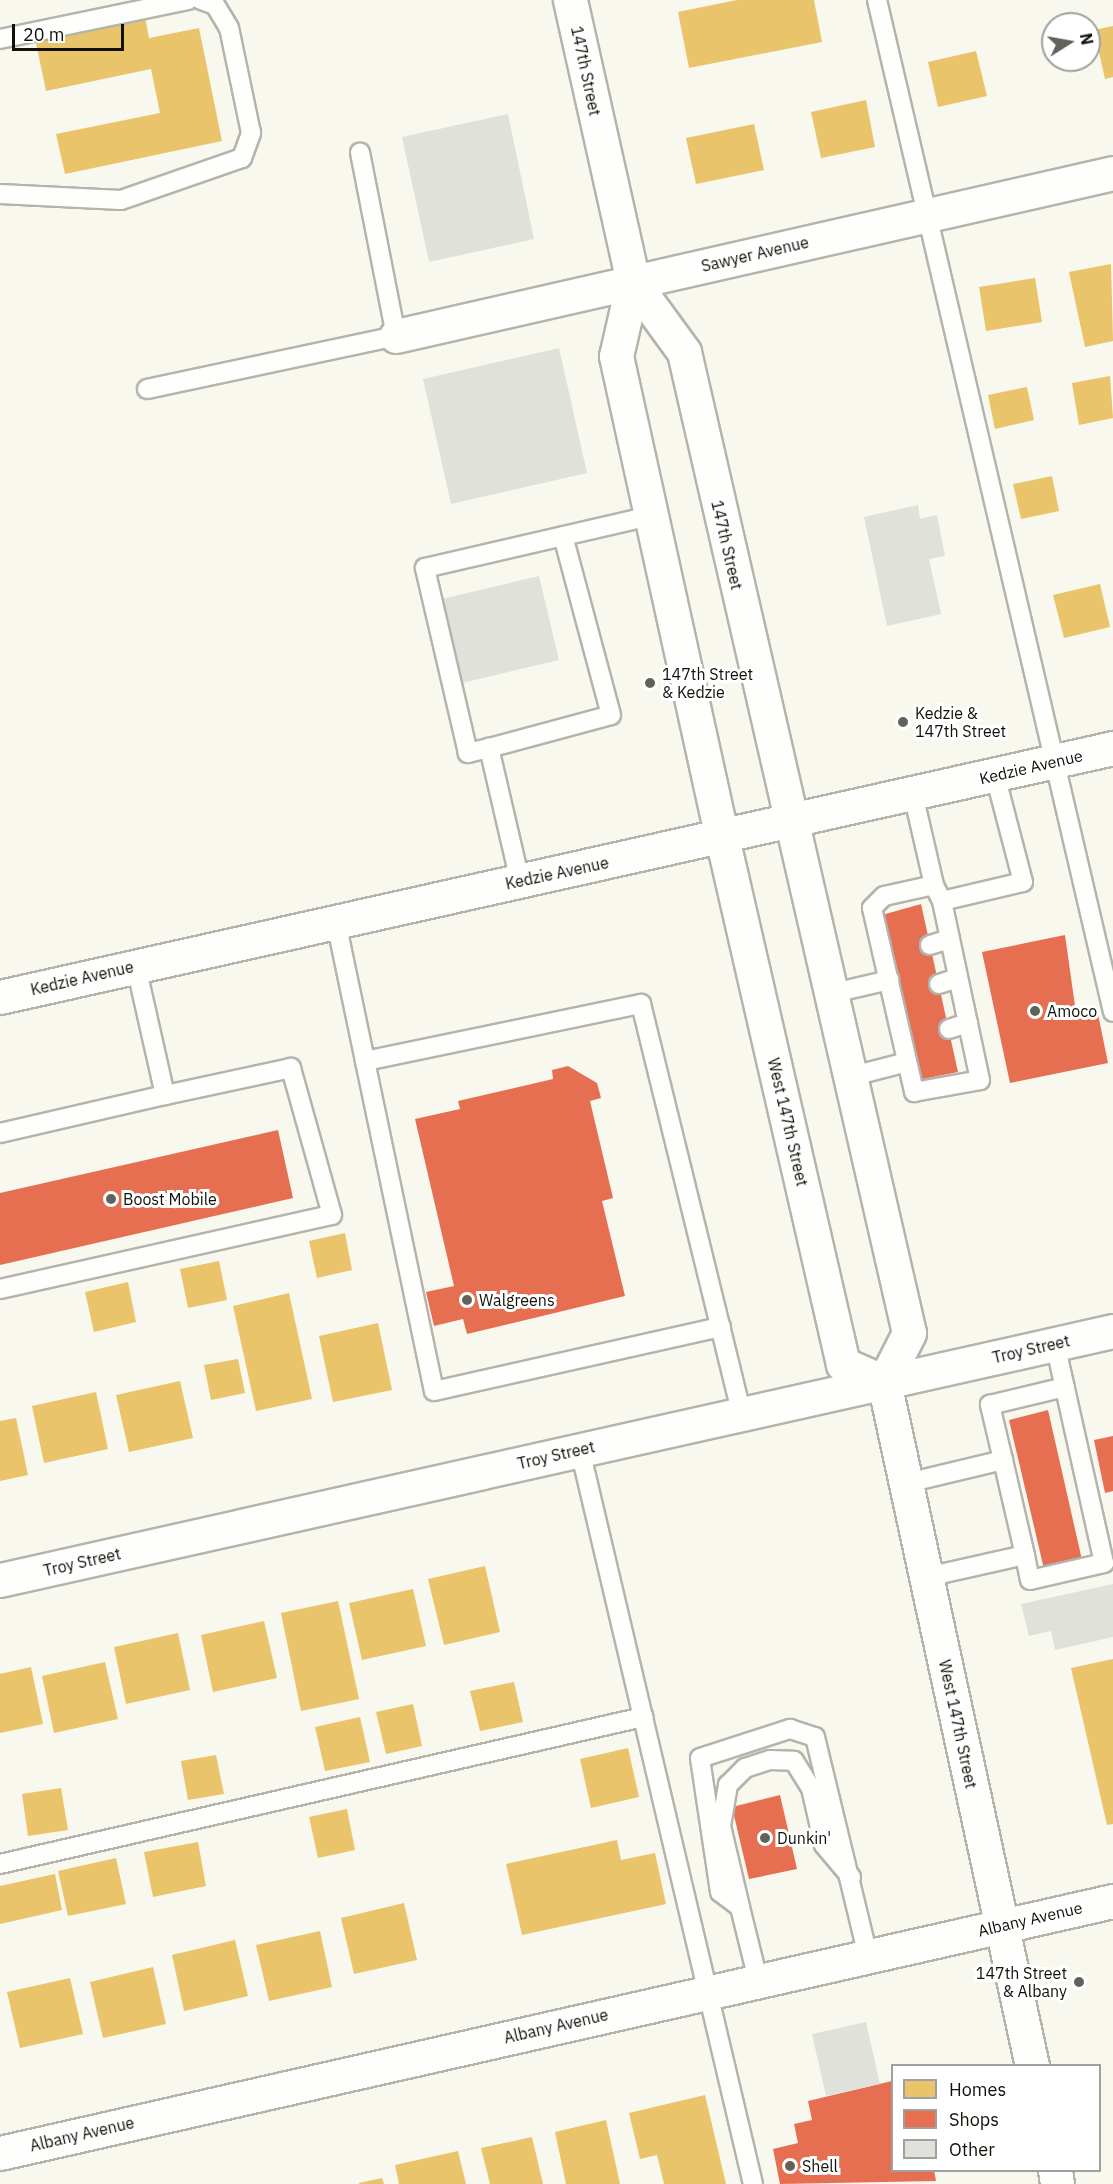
<!DOCTYPE html>
<html>
<head>
<meta charset="utf-8">
<style>
  body { margin:0 }
  #map { position:relative; width:1113px; height:2184px; overflow:hidden; background:#f8f8ee; font-family:"IBM Plex Sans",sans-serif }
  div>[style] { position:absolute }
  [style*='--x'] { left:calc(var(--x)*1px); top:calc(var(--y)*1px); width:calc(var(--w)*1px); rotate:calc(var(--a)*1deg) }
  .homes>* { inset:0; background:#e9c46a }
  .shops>* { inset:0; background:#e76f51 }
  .building>* { inset:0; background:#dfe1da }
  .roads { filter:drop-shadow(2px 0 #b4b4ad) drop-shadow(-2px 0 #b4b4ad) drop-shadow(0 2px #b4b4ad) drop-shadow(0 -2px #b4b4ad) }
  .service>* { height:18px; margin:-9px; padding:0 9px; transform-origin:9px; border-radius:9px; background:#fefefc }
  .minor>* { height:33px; margin:-16.5px; padding:0 16.5px; transform-origin:16.5px; border-radius:16.5px; background:#fefefc }
  .secondary>* { height:33px; margin:-16.5px; padding:0 16.5px; transform-origin:16.5px; border-radius:16.5px; background:#fefefc }
  .primary>* { height:33px; margin:-16.5px; padding:0 16.5px; transform-origin:16.5px; border-radius:16.5px; background:#fefefc }
  .dots>* { width:16px; height:16px; translate:-50% -50%; box-sizing:border-box; border:3px solid #fff; border-radius:50% }
  span { translate:-50% -50%; white-space:nowrap; text-align:center; line-height:1.15; -webkit-text-stroke:6px #fff; paint-order:stroke }
  .street-label { font-size:16px; color:#11110a }
  .poi-label { font-size:16px; color:#11110a }
  .left { translate:0 -50%; text-align:left }
  .right { translate:-100% -50%; text-align:right }
  .legend { position:absolute; left:891px; top:2064px; width:210px; height:108px; box-sizing:border-box; background:#fff; border:2px solid #a0a09d; margin:0; padding:8px 10px; list-style:none; font-size:18px; color:#11110a }
  .legend li { display:flex; align-items:center; gap:12px; height:30px }
  .legend b { width:30px; border:2px solid #a0a09d }
  .north { position:absolute; left:1041px; top:12px; width:60px; height:60px; box-sizing:border-box; background:#fff; border:2px solid #a0a09d; border-radius:50%; rotate:79deg; font-size:16px; font-weight:700; line-height:24px; text-align:center; color:#11110a }
  .north::after { content:''; display:block; margin:auto; width:21px; height:27px; background:#62625a; clip-path:polygon(50% 0,100% 100%,50% 72%,0 100%) }
  .scale { position:absolute; left:12px; top:24px; width:112px; height:27px; box-sizing:border-box; border:3px solid #11110a; border-top:0; padding-left:8px; font-size:18px; line-height:21px; white-space:nowrap; color:#11110a; -webkit-text-stroke:4px #fff; paint-order:stroke }
</style>
</head>
<body>
<div id="map">
  <div class="homes">
    <i style="clip-path:polygon(737px 0,814px 0,822px 42px,689px 68px,678px 12px)"></i>
    <i style="clip-path:polygon(145px 16px,149px 38px,199px 28px,222px 141px,65px 174px,56px 134px,160px 113px,151px 69px,46px 91px,35px 38px)"></i>
    <i style="clip-path:polygon(1113px 26px,1113px 77px,1105px 79px,1094px 30px)"></i>
    <i style="clip-path:polygon(976px 51px,987px 96px,938px 107px,928px 62px)"></i>
    <i style="clip-path:polygon(866px 100px,875px 147px,821px 158px,811px 112px)"></i>
    <i style="clip-path:polygon(754px 124px,764px 170px,696px 184px,686px 138px)"></i>
    <i style="clip-path:polygon(1111px 264px,1113px 341px,1085px 347px,1069px 272px)"></i>
    <i style="clip-path:polygon(1035px 278px,1042px 322px,986px 331px,979px 287px)"></i>
    <i style="clip-path:polygon(1110px 376px,1113px 418px,1079px 425px,1072px 383px)"></i>
    <i style="clip-path:polygon(1027px 387px,1034px 420px,995px 429px,988px 395px)"></i>
    <i style="clip-path:polygon(1052px 476px,1059px 511px,1021px 519px,1013px 484px)"></i>
    <i style="clip-path:polygon(1100px 584px,1110px 627px,1064px 638px,1053px 595px)"></i>
    <i style="clip-path:polygon(345px 1233px,352px 1270px,317px 1278px,309px 1241px)"></i>
    <i style="clip-path:polygon(219px 1261px,227px 1300px,188px 1308px,180px 1269px)"></i>
    <i style="clip-path:polygon(128px 1282px,136px 1322px,94px 1332px,85px 1292px)"></i>
    <i style="clip-path:polygon(289px 1293px,312px 1399px,256px 1411px,233px 1306px)"></i>
    <i style="clip-path:polygon(378px 1323px,392px 1390px,333px 1402px,319px 1336px)"></i>
    <i style="clip-path:polygon(238px 1359px,245px 1393px,211px 1400px,204px 1365px)"></i>
    <i style="clip-path:polygon(180px 1381px,193px 1438px,129px 1452px,116px 1395px)"></i>
    <i style="clip-path:polygon(96px 1392px,108px 1449px,44px 1463px,32px 1406px)"></i>
    <i style="clip-path:polygon(16px 1418px,28px 1475px,0 1481px,0 1421px)"></i>
    <i style="clip-path:polygon(485px 1566px,500px 1632px,444px 1645px,428px 1579px)"></i>
    <i style="clip-path:polygon(413px 1589px,426px 1646px,362px 1660px,349px 1603px)"></i>
    <i style="clip-path:polygon(338px 1601px,359px 1699px,301px 1711px,281px 1613px)"></i>
    <i style="clip-path:polygon(264px 1621px,277px 1678px,213px 1692px,201px 1635px)"></i>
    <i style="clip-path:polygon(178px 1633px,190px 1690px,126px 1704px,114px 1647px)"></i>
    <i style="clip-path:polygon(1113px 1659px,1113px 1824px,1107px 1825px,1071px 1668px)"></i>
    <i style="clip-path:polygon(105px 1662px,118px 1719px,54px 1733px,42px 1676px)"></i>
    <i style="clip-path:polygon(31px 1667px,43px 1724px,0 1733px,0 1674px)"></i>
    <i style="clip-path:polygon(514px 1682px,523px 1722px,480px 1731px,470px 1691px)"></i>
    <i style="clip-path:polygon(413px 1704px,422px 1746px,386px 1754px,376px 1712px)"></i>
    <i style="clip-path:polygon(360px 1717px,370px 1762px,325px 1771px,315px 1727px)"></i>
    <i style="clip-path:polygon(628px 1748px,639px 1797px,591px 1808px,580px 1759px)"></i>
    <i style="clip-path:polygon(216px 1755px,224px 1794px,188px 1800px,181px 1761px)"></i>
    <i style="clip-path:polygon(61px 1788px,68px 1830px,28px 1836px,22px 1794px)"></i>
    <i style="clip-path:polygon(347px 1809px,355px 1850px,318px 1858px,309px 1817px)"></i>
    <i style="clip-path:polygon(617px 1840px,621px 1860px,655px 1853px,666px 1904px,522px 1935px,506px 1864px)"></i>
    <i style="clip-path:polygon(198px 1842px,206px 1886px,153px 1897px,144px 1852px)"></i>
    <i style="clip-path:polygon(116px 1858px,126px 1904px,68px 1916px,58px 1871px)"></i>
    <i style="clip-path:polygon(55px 1874px,62px 1910px,0 1924px,0 1886px)"></i>
    <i style="clip-path:polygon(404px 1903px,417px 1960px,354px 1974px,341px 1918px)"></i>
    <i style="clip-path:polygon(320px 1931px,332px 1987px,269px 2001px,256px 1945px)"></i>
    <i style="clip-path:polygon(235px 1940px,248px 1996px,184px 2011px,172px 1955px)"></i>
    <i style="clip-path:polygon(153px 1967px,166px 2024px,103px 2038px,90px 1982px)"></i>
    <i style="clip-path:polygon(70px 1978px,83px 2034px,20px 2048px,7px 1992px)"></i>
    <i style="clip-path:polygon(705px 2095px,726px 2184px,664px 2184px,657px 2155px,640px 2159px,629px 2113px)"></i>
    <i style="clip-path:polygon(606px 2120px,620px 2184px,566px 2184px,555px 2132px)"></i>
    <i style="clip-path:polygon(532px 2137px,543px 2184px,490px 2184px,481px 2148px)"></i>
    <i style="clip-path:polygon(458px 2151px,466px 2184px,399px 2184px,395px 2165px)"></i>
    <i style="clip-path:polygon(382px 2178px,384px 2184px,359px 2184px,359px 2183px)"></i>
  </div>
  <div class="shops">
    <i style="clip-path:polygon(921px 904px,958px 1072px,918px 1080px,882px 915px)"></i>
    <i style="clip-path:polygon(1065px 935px,1076px 1013px,1097px 1009px,1108px 1063px,1010px 1083px,982px 952px)"></i>
    <i style="clip-path:polygon(568px 1066px,597px 1083px,601px 1098px,590px 1101px,613px 1198px,602px 1201px,625px 1296px,467px 1334px,463px 1319px,434px 1326px,426px 1292px,454px 1286px,415px 1119px,460px 1109px,458px 1101px,553px 1079px,552px 1070px)"></i>
    <i style="clip-path:polygon(278px 1130px,293px 1198px,0 1265px,0 1193px)"></i>
    <i style="clip-path:polygon(1048px 1410px,1082px 1560px,1044px 1569px,1009px 1420px)"></i>
    <i style="clip-path:polygon(1113px 1436px,1113px 1491px,1105px 1493px,1094px 1440px)"></i>
    <i style="clip-path:polygon(780px 1795px,797px 1869px,749px 1879px,732px 1807px)"></i>
    <i style="clip-path:polygon(892px 2081px,892px 2170px,934px 2170px,936px 2181px,780px 2184px,773px 2149px,798px 2143px,794px 2124px,812px 2120px,808px 2101px)"></i>
  </div>
  <div class="building">
    <i style="clip-path:polygon(508px 114px,534px 239px,429px 262px,402px 137px)"></i>
    <i style="clip-path:polygon(559px 348px,587px 473px,451px 504px,423px 379px)"></i>
    <i style="clip-path:polygon(918px 505px,920px 519px,937px 515px,945px 556px,929px 559px,941px 614px,887px 626px,864px 517px)"></i>
    <i style="clip-path:polygon(539px 576px,559px 660px,462px 683px,442px 599px)"></i>
    <i style="clip-path:polygon(1113px 1584px,1113px 1637px,1055px 1650px,1051px 1631px,1029px 1636px,1021px 1604px)"></i>
    <i style="clip-path:polygon(866px 2022px,880px 2084px,826px 2096px,812px 2034px)"></i>
  </div>
  <div class="roads">
    <div class="service">
      <i style="--x:877;--y:0;--w:1039;--a:76.87"></i>
      <i style="--x:0;--y:39;--w:192;--a:-11.7"></i>
      <i style="--x:0;--y:194;--w:121;--a:2.8"></i>
      <i style="--x:121;--y:200;--w:128;--a:-19.1"></i>
      <i style="--x:242;--y:158;--w:27;--a:-70"></i>
      <i style="--x:251;--y:133;--w:107;--a:-101.8"></i>
      <i style="--x:229;--y:28;--w:27;--a:-121"></i>
      <i style="--x:215;--y:5;--w:15;--a:-160"></i>
      <i style="--x:147;--y:389;--w:255;--a:-12"></i>
      <i style="--x:396;--y:336;--w:187;--a:-101.1"></i>
      <i style="--x:489;--y:748;--w:126;--a:-15.1"></i>
      <i style="--x:611;--y:715;--w:185;--a:-105"></i>
      <i style="--x:913;--y:794;--w:93;--a:77"></i>
      <i style="--x:520;--y:881;--w:137;--a:-103.1"></i>
      <i style="--x:489;--y:748;--w:22;--a:167"></i>
      <i style="--x:468;--y:753;--w:190;--a:-103.1"></i>
      <i style="--x:425;--y:568;--w:232;--a:-13"></i>
      <i style="--x:942;--y:901;--w:18;--a:-117"></i>
      <i style="--x:934;--y:885;--w:51;--a:167.6"></i>
      <i style="--x:884;--y:896;--w:17;--a:135"></i>
      <i style="--x:872;--y:908;--w:189;--a:77.1"></i>
      <i style="--x:914;--y:1092;--w:67;--a:-10.3"></i>
      <i style="--x:980;--y:1080;--w:183;--a:-102"></i>
      <i style="--x:942;--y:901;--w:83;--a:-13.2"></i>
      <i style="--x:1023;--y:882;--w:111;--a:-104.7"></i>
      <i style="--x:336;--y:922;--w:142;--a:78.2"></i>
      <i style="--x:365;--y:1061;--w:282;--a:-11.7"></i>
      <i style="--x:641;--y:1004;--w:422;--a:76.2"></i>
      <i style="--x:930;--y:945;--w:21;--a:-17"></i>
      <i style="--x:939;--y:984;--w:20;--a:-18"></i>
      <i style="--x:829;--y:994;--w:62;--a:-13.1"></i>
      <i style="--x:949;--y:1029;--w:20;--a:-18"></i>
      <i style="--x:365;--y:1061;--w:337;--a:78.2"></i>
      <i style="--x:434;--y:1391;--w:294;--a:-12.6"></i>
      <i style="--x:849;--y:1077;--w:60;--a:-14.5"></i>
      <i style="--x:0;--y:1133;--w:169;--a:-13"></i>
      <i style="--x:0;--y:1289;--w:340;--a:-12.6"></i>
      <i style="--x:332;--y:1215;--w:153;--a:-105.6"></i>
      <i style="--x:291;--y:1068;--w:129;--a:167.9"></i>
      <i style="--x:165;--y:1095;--w:132;--a:-102.7"></i>
      <i style="--x:580;--y:1450;--w:754;--a:76.74"></i>
      <i style="--x:1003;--y:1460;--w:57;--a:-103.3"></i>
      <i style="--x:990;--y:1405;--w:77;--a:-13.5"></i>
      <i style="--x:907;--y:1483;--w:99;--a:-13.5"></i>
      <i style="--x:1003;--y:1460;--w:98;--a:77"></i>
      <i style="--x:927;--y:1577;--w:100;--a:-12.7"></i>
      <i style="--x:1025;--y:1555;--w:25;--a:79"></i>
      <i style="--x:1030;--y:1580;--w:76;--a:-12.9"></i>
      <i style="--x:1104;--y:1563;--w:224;--a:-102.6"></i>
      <i style="--x:0;--y:1864;--w:660;--a:-12.88"></i>
      <i style="--x:740;--y:1907;--w:83;--a:-103.2"></i>
      <i style="--x:721;--y:1826;--w:42;--a:-80.3"></i>
      <i style="--x:728;--y:1785;--w:24;--a:-45"></i>
      <i style="--x:745;--y:1768;--w:26;--a:-18"></i>
      <i style="--x:770;--y:1760;--w:24;--a:2"></i>
      <i style="--x:794;--y:1761;--w:32;--a:58"></i>
      <i style="--x:811;--y:1788;--w:58;--a:77.2"></i>
      <i style="--x:824;--y:1845;--w:42;--a:49.8"></i>
      <i style="--x:758;--y:1980;--w:75;--a:-103.9"></i>
      <i style="--x:740;--y:1907;--w:25;--a:-143"></i>
      <i style="--x:720;--y:1892;--w:135;--a:-98.5"></i>
      <i style="--x:700;--y:1758;--w:95;--a:-17.9"></i>
      <i style="--x:790;--y:1729;--w:26;--a:18"></i>
      <i style="--x:815;--y:1737;--w:225;--a:76.4"></i>
    </div>
    <div class="minor">
      <i style="--x:396;--y:336;--w:735;--a:-12.81"></i>
      <i style="--x:0;--y:1580;--w:1141;--a:-12.61"></i>
      <i style="--x:0;--y:2153;--w:1141;--a:-12.76"></i>
    </div>
    <div class="secondary">
      <i style="--x:0;--y:997;--w:1141;--a:-12.61"></i>
    </div>
    <div class="primary">
      <i style="--x:570;--y:0;--w:289;--a:77.4"></i>
      <i style="--x:633;--y:282;--w:87;--a:53.9"></i>
      <i style="--x:684;--y:352;--w:1006;--a:77.08"></i>
      <i style="--x:909;--y:1333;--w:55;--a:117"></i>
      <i style="--x:884;--y:1382;--w:700;--a:77.79"></i>
      <i style="--x:633;--y:282;--w:76;--a:102.9"></i>
      <i style="--x:616;--y:356;--w:493;--a:77.6"></i>
      <i style="--x:722;--y:837;--w:541;--a:77.07"></i>
      <i style="--x:843;--y:1364;--w:45;--a:23.7"></i>
      <i style="--x:1055;--y:2170;--w:14;--a:82"></i>
    </div>
  </div>
  <div class="dots">
    <i style="left:650px;top:683px;background:#62625a"></i>
    <i style="left:903px;top:722px;background:#62625a"></i>
    <i style="left:1035px;top:1011px;background:#62625a"></i>
    <i style="left:111px;top:1199px;background:#62625a"></i>
    <i style="left:467px;top:1300px;background:#62625a"></i>
    <i style="left:765px;top:1838px;background:#62625a"></i>
    <i style="left:1079px;top:1982px;background:#62625a"></i>
    <i style="left:790px;top:2166px;background:#62625a"></i>
  </div>
  <div class="street-label">
    <span style="left:586px;top:71px;rotate:78deg">147th Street</span>
    <span style="left:755px;top:254px;rotate:-13deg">Sawyer Avenue</span>
    <span style="left:727px;top:545px;rotate:77deg">147th Street</span>
    <span style="left:1031px;top:767px;rotate:-13deg">Kedzie Avenue</span>
    <span style="left:557px;top:873px;rotate:-12deg">Kedzie Avenue</span>
    <span style="left:82px;top:978px;rotate:-13deg">Kedzie Avenue</span>
    <span style="left:788px;top:1122px;rotate:77deg">West 147th Street</span>
    <span style="left:1031px;top:1349px;rotate:-13deg">Troy Street</span>
    <span style="left:556px;top:1455px;rotate:-13deg">Troy Street</span>
    <span style="left:82px;top:1562px;rotate:-13deg">Troy Street</span>
    <span style="left:958px;top:1724px;rotate:78deg">West 147th Street</span>
    <span style="left:1030px;top:1919px;rotate:-13deg">Albany Avenue</span>
    <span style="left:556px;top:2026px;rotate:-13deg">Albany Avenue</span>
    <span style="left:82px;top:2134px;rotate:-13deg">Albany Avenue</span>
  </div>
  <div class="poi-label">
    <span class="left" style="left:662px;top:683px">147th Street<br>&amp; Kedzie</span>
    <span class="left" style="left:915px;top:722px">Kedzie &amp;<br>147th Street</span>
    <span class="left" style="left:1047px;top:1011px">Amoco</span>
    <span class="left" style="left:123px;top:1199px">Boost Mobile</span>
    <span class="left" style="left:479px;top:1300px">Walgreens</span>
    <span class="left" style="left:777px;top:1838px">Dunkin'</span>
    <span class="right" style="left:1067px;top:1982px">147th Street<br>&amp; Albany</span>
    <span class="left" style="left:802px;top:2166px">Shell</span>
  </div>
  <ul class="legend">
  <li><b style="height:16px;background:#e9c46a"></b>Homes</li>
  <li><b style="height:16px;background:#e76f51"></b>Shops</li>
  <li><b style="height:16px;background:#dfe1da"></b>Other</li>
  </ul>
  <div class="north">N</div>
  <div class="scale">20 m</div>
</div>
</body>
</html>
